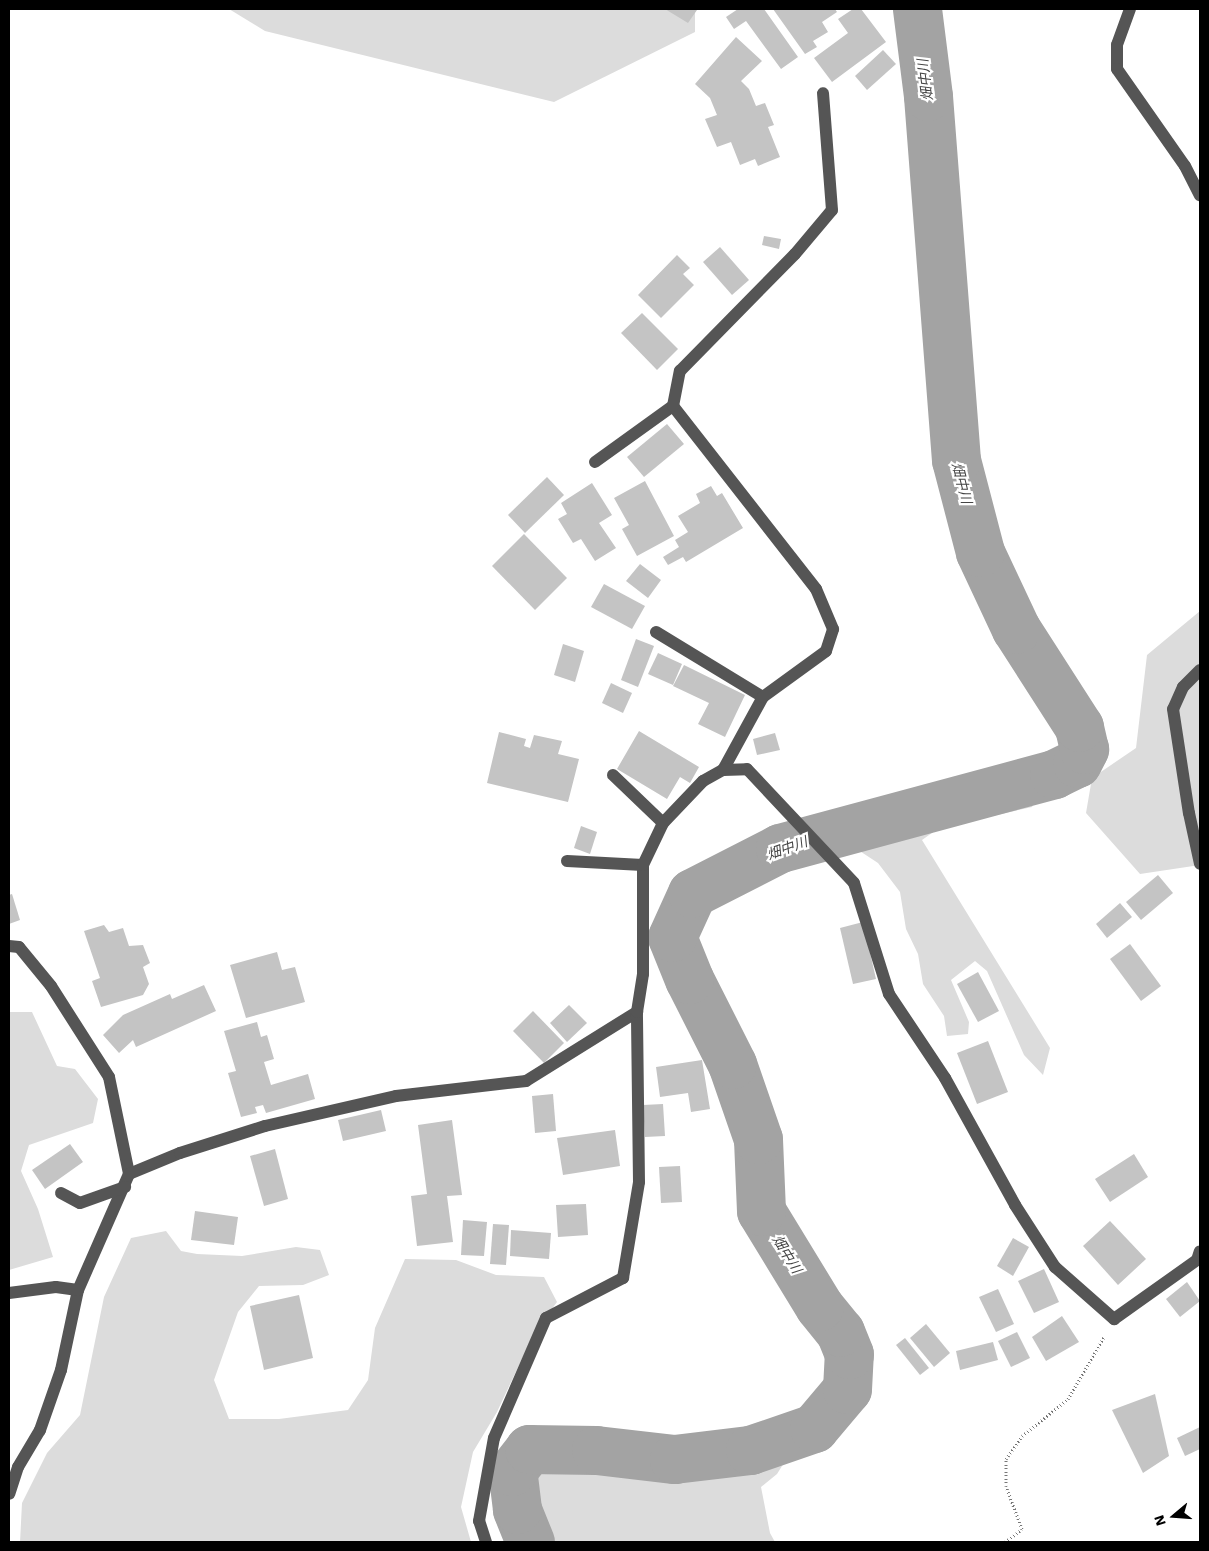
<!DOCTYPE html>
<html>
<head>
<meta charset="utf-8">
<style>
  body { margin:0 }
  #map { position:relative; width:1209px; height:1551px; overflow:hidden; background:#fff; font-family:"Work Sans","Noto Sans JP",sans-serif }
  div>[style] { position:absolute }
  [style*='--x'] { left:calc(var(--x)*1px); top:calc(var(--y)*1px); width:calc(var(--w)*1px); rotate:calc(var(--a)*1deg) }
  .green>* { inset:0; background:#dcdcdc }
  .river>* { height:49px; margin:-24.5px; padding:0 24.5px; transform-origin:24.5px; border-radius:24.5px; background:#a3a3a3 }
  .building>* { inset:0; background:#c4c4c4 }
  .path>* { height:3px; margin-top:-1.5px; transform-origin:0; background:repeating-linear-gradient(90deg,#777 0 1px,transparent 0 3.5px) }
  .minor>* { height:12px; margin:-6px; padding:0 6px; transform-origin:6px; border-radius:6px; background:#555 }
  span { translate:-50% -50%; white-space:nowrap; text-align:center; line-height:1.15; -webkit-text-stroke:4.5px #fff; paint-order:stroke }
  .water-label { font-size:14px; color:#444; font-style:italic }
  .frame { position:absolute; inset:0; border:10px solid #000; pointer-events:none }
  .north { position:absolute; left:1149px; top:1491px; width:50px; height:50px; -webkit-text-stroke:4px #fff; paint-order:stroke; rotate:252deg; font-size:14px; font-weight:700; line-height:20px; text-align:center; color:#000 }
  .north::after { content:''; display:block; margin:auto; width:18px; height:22px; background:#000; clip-path:polygon(50% 0,100% 100%,50% 72%,0 100%) }
</style>
</head>
<body>
<div id="map">
  <div class="green">
    <i style="clip-path:polygon(229px 9px,695px 9px,695px 32px,554px 102px,265px 31px)"></i>
    <i style="clip-path:polygon(1200px 611px,1200px 865px,1140px 874px,1086px 813px,1092px 778px,1136px 748px,1147px 655px)"></i>
    <i style="clip-path:polygon(1044px 782px,1032px 807px,939px 828px,922px 840px,1050px 1048px,1043px 1075px,1024px 1055px,987px 971px,975px 961px,951px 980px,969px 1022px,968px 1034px,947px 1036px,944px 1016px,923px 984px,918px 954px,906px 929px,900px 892px,878px 863px,843px 840px)"></i>
    <i style="clip-path:polygon(9px 1012px,32px 1012px,57px 1066px,75px 1069px,98px 1099px,93px 1123px,29px 1145px,21px 1171px,38px 1209px,53px 1257px,9px 1270px)"></i>
    <i style="clip-path:polygon(166px 1231px,181px 1251px,197px 1254px,242px 1256px,296px 1247px,320px 1250px,329px 1275px,303px 1285px,259px 1286px,238px 1312px,214px 1380px,229px 1419px,279px 1419px,348px 1410px,368px 1380px,375px 1328px,405px 1259px,456px 1260px,496px 1275px,544px 1277px,557px 1302px,534px 1333px,497px 1412px,473px 1452px,461px 1507px,471px 1542px,20px 1542px,22px 1503px,47px 1453px,80px 1415px,104px 1297px,131px 1238px)"></i>
    <i style="clip-path:polygon(778px 1455px,787px 1458px,777px 1474px,761px 1487px,770px 1533px,775px 1542px,538px 1542px,524px 1507px,519px 1475px,536px 1458px,735px 1465px)"></i>
  </div>
  <div class="river">
    <i style="--x:530;--y:1542;--w:35;--a:-112"></i>
    <i style="--x:517;--y:1509;--w:38;--a:-97"></i>
    <i style="--x:512;--y:1471;--w:28;--a:-52"></i>
    <i style="--x:529;--y:1449;--w:67;--a:0.9"></i>
    <i style="--x:596;--y:1450;--w:79;--a:6.6"></i>
    <i style="--x:674;--y:1459;--w:77;--a:-6.8"></i>
    <i style="--x:750;--y:1450;--w:68;--a:-19"></i>
    <i style="--x:814;--y:1428;--w:51;--a:-49.8"></i>
    <i style="--x:847;--y:1389;--w:35;--a:-87"></i>
    <i style="--x:849;--y:1354;--w:24;--a:-112"></i>
    <i style="--x:840;--y:1332;--w:33;--a:-129"></i>
    <i style="--x:819;--y:1306;--w:111;--a:-121.4"></i>
    <i style="--x:761;--y:1211;--w:72;--a:-92.4"></i>
    <i style="--x:758;--y:1139;--w:79;--a:-109.1"></i>
    <i style="--x:732;--y:1064;--w:95;--a:-116.8"></i>
    <i style="--x:689;--y:979;--w:45;--a:-112"></i>
    <i style="--x:672;--y:937;--w:48;--a:-65.6"></i>
    <i style="--x:692;--y:893;--w:99;--a:-27.1"></i>
    <i style="--x:780;--y:848;--w:284;--a:-15.1"></i>
    <i style="--x:1054;--y:774;--w:25;--a:-26"></i>
    <i style="--x:1077;--y:763;--w:16;--a:-63"></i>
    <i style="--x:1084;--y:749;--w:23;--a:-103"></i>
    <i style="--x:1079;--y:727;--w:117;--a:-122.7"></i>
    <i style="--x:1016;--y:629;--w:85;--a:-115.1"></i>
    <i style="--x:980;--y:552;--w:95;--a:-104.6"></i>
    <i style="--x:956;--y:460;--w:365;--a:-94.4"></i>
    <i style="--x:928;--y:96;--w:88;--a:-97.2"></i>
  </div>
  <div class="building">
    <i style="clip-path:polygon(665px 9px,695px 9px,697px 10px,688px 23px)"></i>
    <i style="clip-path:polygon(738px 9px,764px 9px,798px 57px,781px 69px,746px 21px,734px 29px,726px 17px)"></i>
    <i style="clip-path:polygon(773px 9px,835px 9px,837px 12px,822px 22px,828px 32px,813px 41px,817px 47px,805px 54px)"></i>
    <i style="clip-path:polygon(853px 9px,861px 9px,886px 42px,832px 82px,814px 58px,848px 33px,838px 19px)"></i>
    <i style="clip-path:polygon(736px 37px,762px 61px,741px 81px,749px 89px,756px 106px,765px 103px,774px 125px,768px 127px,780px 157px,758px 166px,755px 159px,740px 165px,731px 142px,717px 147px,705px 119px,717px 115px,710px 98px,695px 84px)"></i>
    <i style="clip-path:polygon(883px 50px,896px 64px,867px 90px,855px 76px)"></i>
    <i style="clip-path:polygon(764px 236px,781px 239px,779px 249px,762px 245px)"></i>
    <i style="clip-path:polygon(720px 247px,749px 280px,732px 295px,703px 262px)"></i>
    <i style="clip-path:polygon(677px 255px,690px 268px,683px 274px,694px 285px,661px 318px,638px 295px)"></i>
    <i style="clip-path:polygon(642px 313px,678px 349px,657px 370px,621px 333px)"></i>
    <i style="clip-path:polygon(667px 424px,684px 444px,644px 477px,627px 457px)"></i>
    <i style="clip-path:polygon(547px 477px,564px 495px,525px 533px,508px 515px)"></i>
    <i style="clip-path:polygon(645px 481px,674px 536px,637px 556px,622px 529px,629px 525px,614px 498px)"></i>
    <i style="clip-path:polygon(592px 483px,612px 515px,599px 523px,616px 548px,595px 561px,581px 539px,573px 543px,558px 519px,567px 514px,561px 503px)"></i>
    <i style="clip-path:polygon(711px 486px,717px 496px,722px 493px,743px 528px,686px 562px,683px 557px,668px 565px,663px 557px,679px 547px,675px 540px,688px 532px,678px 516px,700px 503px,696px 494px)"></i>
    <i style="clip-path:polygon(524px 534px,567px 578px,535px 610px,492px 566px)"></i>
    <i style="clip-path:polygon(640px 564px,661px 580px,648px 598px,626px 581px)"></i>
    <i style="clip-path:polygon(604px 584px,645px 606px,632px 629px,591px 607px)"></i>
    <i style="clip-path:polygon(636px 639px,654px 646px,638px 687px,621px 680px)"></i>
    <i style="clip-path:polygon(563px 644px,584px 651px,575px 682px,554px 675px)"></i>
    <i style="clip-path:polygon(658px 653px,682px 664px,673px 685px,648px 674px)"></i>
    <i style="clip-path:polygon(684px 665px,745px 695px,725px 737px,698px 724px,709px 703px,673px 686px)"></i>
    <i style="clip-path:polygon(611px 683px,632px 693px,623px 713px,602px 703px)"></i>
    <i style="clip-path:polygon(639px 731px,699px 767px,690px 783px,680px 777px,667px 799px,617px 769px)"></i>
    <i style="clip-path:polygon(499px 732px,526px 739px,524px 746px,530px 748px,534px 735px,562px 741px,558px 754px,579px 759px,568px 802px,487px 783px)"></i>
    <i style="clip-path:polygon(775px 733px,780px 750px,757px 755px,753px 739px)"></i>
    <i style="clip-path:polygon(581px 826px,597px 832px,590px 854px,574px 848px)"></i>
    <i style="clip-path:polygon(1158px 875px,1173px 893px,1141px 920px,1126px 902px)"></i>
    <i style="clip-path:polygon(12px 894px,20px 920px,9px 924px,9px 895px)"></i>
    <i style="clip-path:polygon(1120px 903px,1132px 917px,1107px 938px,1096px 924px)"></i>
    <i style="clip-path:polygon(863px 922px,876px 979px,853px 984px,840px 928px)"></i>
    <i style="clip-path:polygon(104px 925px,109px 932px,123px 928px,129px 946px,143px 945px,150px 963px,143px 967px,149px 984px,143px 995px,101px 1007px,92px 981px,100px 978px,84px 931px)"></i>
    <i style="clip-path:polygon(1130px 944px,1161px 986px,1141px 1001px,1110px 959px)"></i>
    <i style="clip-path:polygon(277px 952px,282px 970px,295px 967px,305px 1002px,246px 1018px,230px 965px)"></i>
    <i style="clip-path:polygon(978px 972px,999px 1011px,978px 1022px,957px 984px)"></i>
    <i style="clip-path:polygon(204px 985px,216px 1011px,136px 1047px,133px 1040px,119px 1053px,103px 1035px,123px 1015px,170px 994px,172px 999px)"></i>
    <i style="clip-path:polygon(569px 1005px,587px 1023px,567px 1042px,550px 1023px)"></i>
    <i style="clip-path:polygon(533px 1011px,564px 1043px,544px 1063px,513px 1031px)"></i>
    <i style="clip-path:polygon(257px 1022px,261px 1037px,267px 1035px,274px 1059px,264px 1062px,271px 1085px,308px 1074px,315px 1099px,266px 1113px,263px 1105px,255px 1107px,257px 1113px,241px 1117px,228px 1073px,236px 1071px,224px 1031px)"></i>
    <i style="clip-path:polygon(988px 1041px,1008px 1092px,977px 1104px,957px 1053px)"></i>
    <i style="clip-path:polygon(702px 1060px,710px 1109px,691px 1112px,688px 1093px,660px 1097px,656px 1067px)"></i>
    <i style="clip-path:polygon(553px 1094px,556px 1131px,535px 1133px,532px 1096px)"></i>
    <i style="clip-path:polygon(663px 1104px,665px 1136px,645px 1137px,643px 1105px)"></i>
    <i style="clip-path:polygon(381px 1110px,386px 1131px,343px 1141px,338px 1120px)"></i>
    <i style="clip-path:polygon(452px 1120px,462px 1195px,447px 1196px,453px 1242px,417px 1246px,411px 1196px,427px 1194px,418px 1125px)"></i>
    <i style="clip-path:polygon(615px 1130px,620px 1166px,563px 1175px,557px 1138px)"></i>
    <i style="clip-path:polygon(70px 1144px,83px 1162px,45px 1189px,32px 1170px)"></i>
    <i style="clip-path:polygon(275px 1149px,288px 1199px,264px 1206px,250px 1156px)"></i>
    <i style="clip-path:polygon(1134px 1154px,1148px 1177px,1110px 1202px,1095px 1179px)"></i>
    <i style="clip-path:polygon(680px 1166px,682px 1202px,661px 1203px,659px 1167px)"></i>
    <i style="clip-path:polygon(586px 1204px,588px 1235px,558px 1237px,556px 1205px)"></i>
    <i style="clip-path:polygon(195px 1211px,238px 1217px,234px 1245px,191px 1240px)"></i>
    <i style="clip-path:polygon(463px 1220px,487px 1222px,484px 1256px,461px 1255px)"></i>
    <i style="clip-path:polygon(1110px 1221px,1146px 1259px,1118px 1285px,1083px 1246px)"></i>
    <i style="clip-path:polygon(493px 1224px,509px 1225px,506px 1265px,490px 1264px)"></i>
    <i style="clip-path:polygon(511px 1230px,551px 1233px,549px 1259px,510px 1256px)"></i>
    <i style="clip-path:polygon(1013px 1238px,1029px 1247px,1013px 1276px,997px 1266px)"></i>
    <i style="clip-path:polygon(1044px 1269px,1059px 1302px,1034px 1313px,1018px 1281px)"></i>
    <i style="clip-path:polygon(1187px 1282px,1200px 1301px,1180px 1317px,1166px 1299px)"></i>
    <i style="clip-path:polygon(998px 1289px,1014px 1324px,996px 1332px,979px 1297px)"></i>
    <i style="clip-path:polygon(299px 1295px,313px 1358px,264px 1370px,250px 1306px)"></i>
    <i style="clip-path:polygon(1062px 1316px,1079px 1342px,1046px 1361px,1032px 1337px)"></i>
    <i style="clip-path:polygon(926px 1324px,950px 1353px,934px 1367px,910px 1338px)"></i>
    <i style="clip-path:polygon(1017px 1332px,1030px 1358px,1011px 1367px,998px 1341px)"></i>
    <i style="clip-path:polygon(905px 1338px,929px 1368px,920px 1375px,896px 1345px)"></i>
    <i style="clip-path:polygon(993px 1342px,998px 1360px,960px 1370px,956px 1351px)"></i>
    <i style="clip-path:polygon(1155px 1394px,1169px 1456px,1143px 1473px,1112px 1410px)"></i>
    <i style="clip-path:polygon(1200px 1427px,1200px 1449px,1185px 1456px,1177px 1438px)"></i>
  </div>
  <div class="path">
    <i style="--x:1005;--y:1542;--w:21;--a:-37"></i>
    <i style="--x:1022;--y:1529;--w:46;--a:-110.4"></i>
    <i style="--x:1006;--y:1486;--w:27;--a:-90"></i>
    <i style="--x:1006;--y:1459;--w:28;--a:-55"></i>
    <i style="--x:1022;--y:1436;--w:59;--a:-38.8"></i>
    <i style="--x:1068;--y:1399;--w:72;--a:-59.9"></i>
  </div>
  <div class="minor">
    <i style="--x:1130;--y:9;--w:38;--a:110"></i>
    <i style="--x:1117;--y:45;--w:24;--a:90"></i>
    <i style="--x:1117;--y:69;--w:118;--a:55"></i>
    <i style="--x:1185;--y:166;--w:33;--a:63"></i>
    <i style="--x:595;--y:462;--w:96;--a:-35.7"></i>
    <i style="--x:656;--y:632;--w:125;--a:31.3"></i>
    <i style="--x:1200;--y:670;--w:24;--a:135"></i>
    <i style="--x:1183;--y:687;--w:24;--a:114"></i>
    <i style="--x:1173;--y:709;--w:105;--a:81.3"></i>
    <i style="--x:1189;--y:813;--w:52;--a:77.8"></i>
    <i style="--x:723;--y:770;--w:83;--a:-61.3"></i>
    <i style="--x:763;--y:697;--w:78;--a:-36.1"></i>
    <i style="--x:826;--y:651;--w:23;--a:-72"></i>
    <i style="--x:833;--y:629;--w:43;--a:-113"></i>
    <i style="--x:816;--y:589;--w:232;--a:-128"></i>
    <i style="--x:673;--y:406;--w:36;--a:-79"></i>
    <i style="--x:680;--y:371;--w:164;--a:-45.5"></i>
    <i style="--x:795;--y:254;--w:57;--a:-49.9"></i>
    <i style="--x:832;--y:210;--w:117;--a:-94.4"></i>
    <i style="--x:613;--y:775;--w:69;--a:43.8"></i>
    <i style="--x:567;--y:861;--w:76;--a:3"></i>
    <i style="--x:9;--y:946;--w:10;--a:6"></i>
    <i style="--x:19;--y:947;--w:50;--a:50.6"></i>
    <i style="--x:51;--y:986;--w:108;--a:57.5"></i>
    <i style="--x:109;--y:1077;--w:99;--a:78.3"></i>
    <i style="--x:129;--y:1174;--w:127;--a:113.7"></i>
    <i style="--x:78;--y:1290;--w:82;--a:102"></i>
    <i style="--x:61;--y:1370;--w:64;--a:109.3"></i>
    <i style="--x:40;--y:1430;--w:43;--a:120.7"></i>
    <i style="--x:18;--y:1467;--w:28;--a:108"></i>
    <i style="--x:129;--y:1174;--w:55;--a:-22.4"></i>
    <i style="--x:180;--y:1153;--w:89;--a:-17.6"></i>
    <i style="--x:265;--y:1126;--w:134;--a:-12.9"></i>
    <i style="--x:396;--y:1096;--w:131;--a:-6.6"></i>
    <i style="--x:526;--y:1081;--w:131;--a:-31.9"></i>
    <i style="--x:61;--y:1193;--w:21;--a:28"></i>
    <i style="--x:80;--y:1203;--w:48;--a:-19.6"></i>
    <i style="--x:9;--y:1293;--w:47;--a:-7.3"></i>
    <i style="--x:56;--y:1287;--w:22;--a:8"></i>
    <i style="--x:486;--y:1542;--w:22;--a:-108"></i>
    <i style="--x:479;--y:1521;--w:84;--a:-79.8"></i>
    <i style="--x:494;--y:1438;--w:131;--a:-66.6"></i>
    <i style="--x:546;--y:1318;--w:87;--a:-27.5"></i>
    <i style="--x:623;--y:1278;--w:97;--a:-80.5"></i>
    <i style="--x:639;--y:1182;--w:170;--a:-90.7"></i>
    <i style="--x:637;--y:1012;--w:38;--a:-81"></i>
    <i style="--x:643;--y:974;--w:109;--a:-90"></i>
    <i style="--x:643;--y:865;--w:47;--a:-64.5"></i>
    <i style="--x:663;--y:823;--w:58;--a:-46.4"></i>
    <i style="--x:703;--y:781;--w:23;--a:-29"></i>
    <i style="--x:723;--y:770;--w:24;--a:-2"></i>
    <i style="--x:747;--y:769;--w:156;--a:46.8"></i>
    <i style="--x:854;--y:883;--w:116;--a:72.5"></i>
    <i style="--x:889;--y:994;--w:101;--a:56.3"></i>
    <i style="--x:945;--y:1078;--w:145;--a:61.1"></i>
    <i style="--x:1015;--y:1205;--w:74;--a:57.2"></i>
    <i style="--x:1055;--y:1267;--w:79;--a:41.4"></i>
    <i style="--x:1114;--y:1319;--w:102;--a:-35.4"></i>
    <i style="--x:1197;--y:1260;--w:9;--a:-72"></i>
  </div>
  <div class="water-label">
    <span style="left:925px;top:80px;rotate:-97deg">畑中川</span>
    <span style="left:962px;top:483px;rotate:76deg">畑中川</span>
    <span style="left:787px;top:848px;rotate:-20deg">畑中川</span>
    <span style="left:787px;top:1254px;rotate:58deg">畑中川</span>
  </div>
  <div class="frame"></div>
  <div class="north">N</div>
</div>
</body>
</html>
